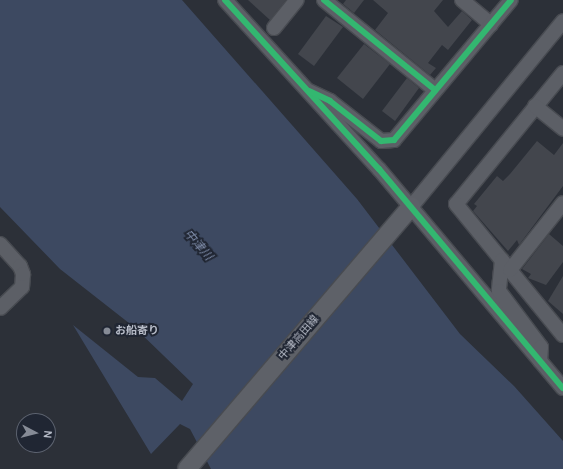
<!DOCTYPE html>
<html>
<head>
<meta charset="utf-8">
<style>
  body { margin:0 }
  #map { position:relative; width:563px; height:469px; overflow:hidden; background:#2c3038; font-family:Overpass,"Noto Sans JP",sans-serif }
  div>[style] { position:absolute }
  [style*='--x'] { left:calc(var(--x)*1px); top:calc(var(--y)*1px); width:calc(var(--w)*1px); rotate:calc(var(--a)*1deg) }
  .water>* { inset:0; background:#3d4961 }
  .building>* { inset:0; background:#43464d }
  .roads { filter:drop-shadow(1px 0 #484b51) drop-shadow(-1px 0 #484b51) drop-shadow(0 1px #484b51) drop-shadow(0 -1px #484b51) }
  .minor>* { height:14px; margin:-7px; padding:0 7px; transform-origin:7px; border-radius:7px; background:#5c5f66 }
  .major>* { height:18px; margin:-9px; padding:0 9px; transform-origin:9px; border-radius:9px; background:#5e6168 }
  .cycleway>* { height:6px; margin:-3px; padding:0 3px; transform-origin:3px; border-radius:3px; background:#33b770 }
  .dots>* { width:11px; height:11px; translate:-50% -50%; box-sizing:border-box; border:2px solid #202633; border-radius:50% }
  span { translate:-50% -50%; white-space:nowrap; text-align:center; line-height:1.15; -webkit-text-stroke:4px #202633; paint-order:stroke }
  .poi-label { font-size:11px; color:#b7bcc8; font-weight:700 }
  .left { translate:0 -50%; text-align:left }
  .street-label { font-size:11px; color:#b7bcc8 }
  .water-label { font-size:12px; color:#8290ad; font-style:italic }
  .north { position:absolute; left:16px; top:413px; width:40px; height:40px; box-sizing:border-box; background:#202633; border:1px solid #5c626f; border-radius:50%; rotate:97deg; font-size:11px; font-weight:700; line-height:16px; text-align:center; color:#b7bcc8 }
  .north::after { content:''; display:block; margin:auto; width:14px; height:18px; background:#868b96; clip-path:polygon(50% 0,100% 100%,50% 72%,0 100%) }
</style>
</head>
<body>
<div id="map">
  <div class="water">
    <i style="clip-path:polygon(0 0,182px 0,357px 199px,460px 334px,514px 386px,563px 441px,563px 469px,211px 469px,190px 429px,180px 424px,151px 454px,73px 325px,138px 377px,155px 378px,182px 401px,193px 384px,134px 327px,60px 269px,0 207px)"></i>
  </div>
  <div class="building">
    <i style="clip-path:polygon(248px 0,286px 0,270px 20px)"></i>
    <i style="clip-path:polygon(346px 0,364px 0,354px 13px,343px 4px)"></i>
    <i style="clip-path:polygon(373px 0,443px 0,434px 11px,448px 27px,462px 11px,472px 20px,448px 50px,442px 45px,428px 63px,436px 68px,430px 75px,375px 30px,388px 13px)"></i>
    <i style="clip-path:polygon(326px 16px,343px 27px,314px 66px,298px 54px)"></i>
    <i style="clip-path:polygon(364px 44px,390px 64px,363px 99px,337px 78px)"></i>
    <i style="clip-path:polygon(407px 78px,419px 88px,395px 121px,382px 111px)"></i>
    <i style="clip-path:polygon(537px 141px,554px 155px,563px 143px,563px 186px,519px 245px,517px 240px,508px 251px,473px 211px,477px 206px,474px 204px,497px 176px,503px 181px,510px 174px)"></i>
    <i style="clip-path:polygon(549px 234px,563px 246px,563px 262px,546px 285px,528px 278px,531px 274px,522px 269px)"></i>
    <i style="clip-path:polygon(563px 276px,563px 314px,548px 301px)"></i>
  </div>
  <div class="roads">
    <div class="minor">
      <i style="--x:225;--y:0;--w:229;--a:47.7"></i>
      <i style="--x:379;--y:169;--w:286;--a:50"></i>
      <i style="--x:324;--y:0;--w:143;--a:39"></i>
      <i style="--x:462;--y:0;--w:38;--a:40"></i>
      <i style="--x:274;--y:28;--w:36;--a:-51"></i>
      <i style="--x:563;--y:73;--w:169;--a:129.2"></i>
      <i style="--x:456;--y:204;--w:169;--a:50.8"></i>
      <i style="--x:309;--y:91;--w:23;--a:25"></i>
      <i style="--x:330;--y:101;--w:65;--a:38.1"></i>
      <i style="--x:381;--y:141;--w:13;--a:-4"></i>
      <i style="--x:394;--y:140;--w:182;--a:-50.1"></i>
      <i style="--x:535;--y:106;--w:36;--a:39"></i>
      <i style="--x:411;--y:207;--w:240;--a:-50.7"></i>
      <i style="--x:0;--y:244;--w:30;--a:48"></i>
      <i style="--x:20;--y:266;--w:9;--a:69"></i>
      <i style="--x:23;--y:274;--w:13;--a:94"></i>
      <i style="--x:22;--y:287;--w:30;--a:136"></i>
      <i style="--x:502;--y:260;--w:31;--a:96"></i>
      <i style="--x:499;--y:291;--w:70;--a:53.1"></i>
      <i style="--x:541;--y:347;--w:14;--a:94"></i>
      <i style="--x:510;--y:270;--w:85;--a:-51.7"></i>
    </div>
    <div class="major">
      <i style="--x:187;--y:469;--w:345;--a:-49.5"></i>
    </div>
  </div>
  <div class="cycleway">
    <i style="--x:225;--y:0;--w:229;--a:47.7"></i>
    <i style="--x:379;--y:169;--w:286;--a:50"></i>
    <i style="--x:324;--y:0;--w:143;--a:39"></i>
    <i style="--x:309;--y:91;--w:23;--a:25"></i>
    <i style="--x:330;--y:101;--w:65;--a:38.1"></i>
    <i style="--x:381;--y:141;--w:13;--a:-4"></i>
    <i style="--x:394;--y:140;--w:182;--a:-50.1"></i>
  </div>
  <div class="dots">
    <i style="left:107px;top:331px;background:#868b96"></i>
  </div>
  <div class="poi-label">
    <span class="left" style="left:115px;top:331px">お船寄り</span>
  </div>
  <div class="street-label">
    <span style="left:299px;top:338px;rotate:-49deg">中津高田線</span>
  </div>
  <div class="water-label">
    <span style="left:197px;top:246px;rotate:49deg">中津川</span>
  </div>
  <div class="north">N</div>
</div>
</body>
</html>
